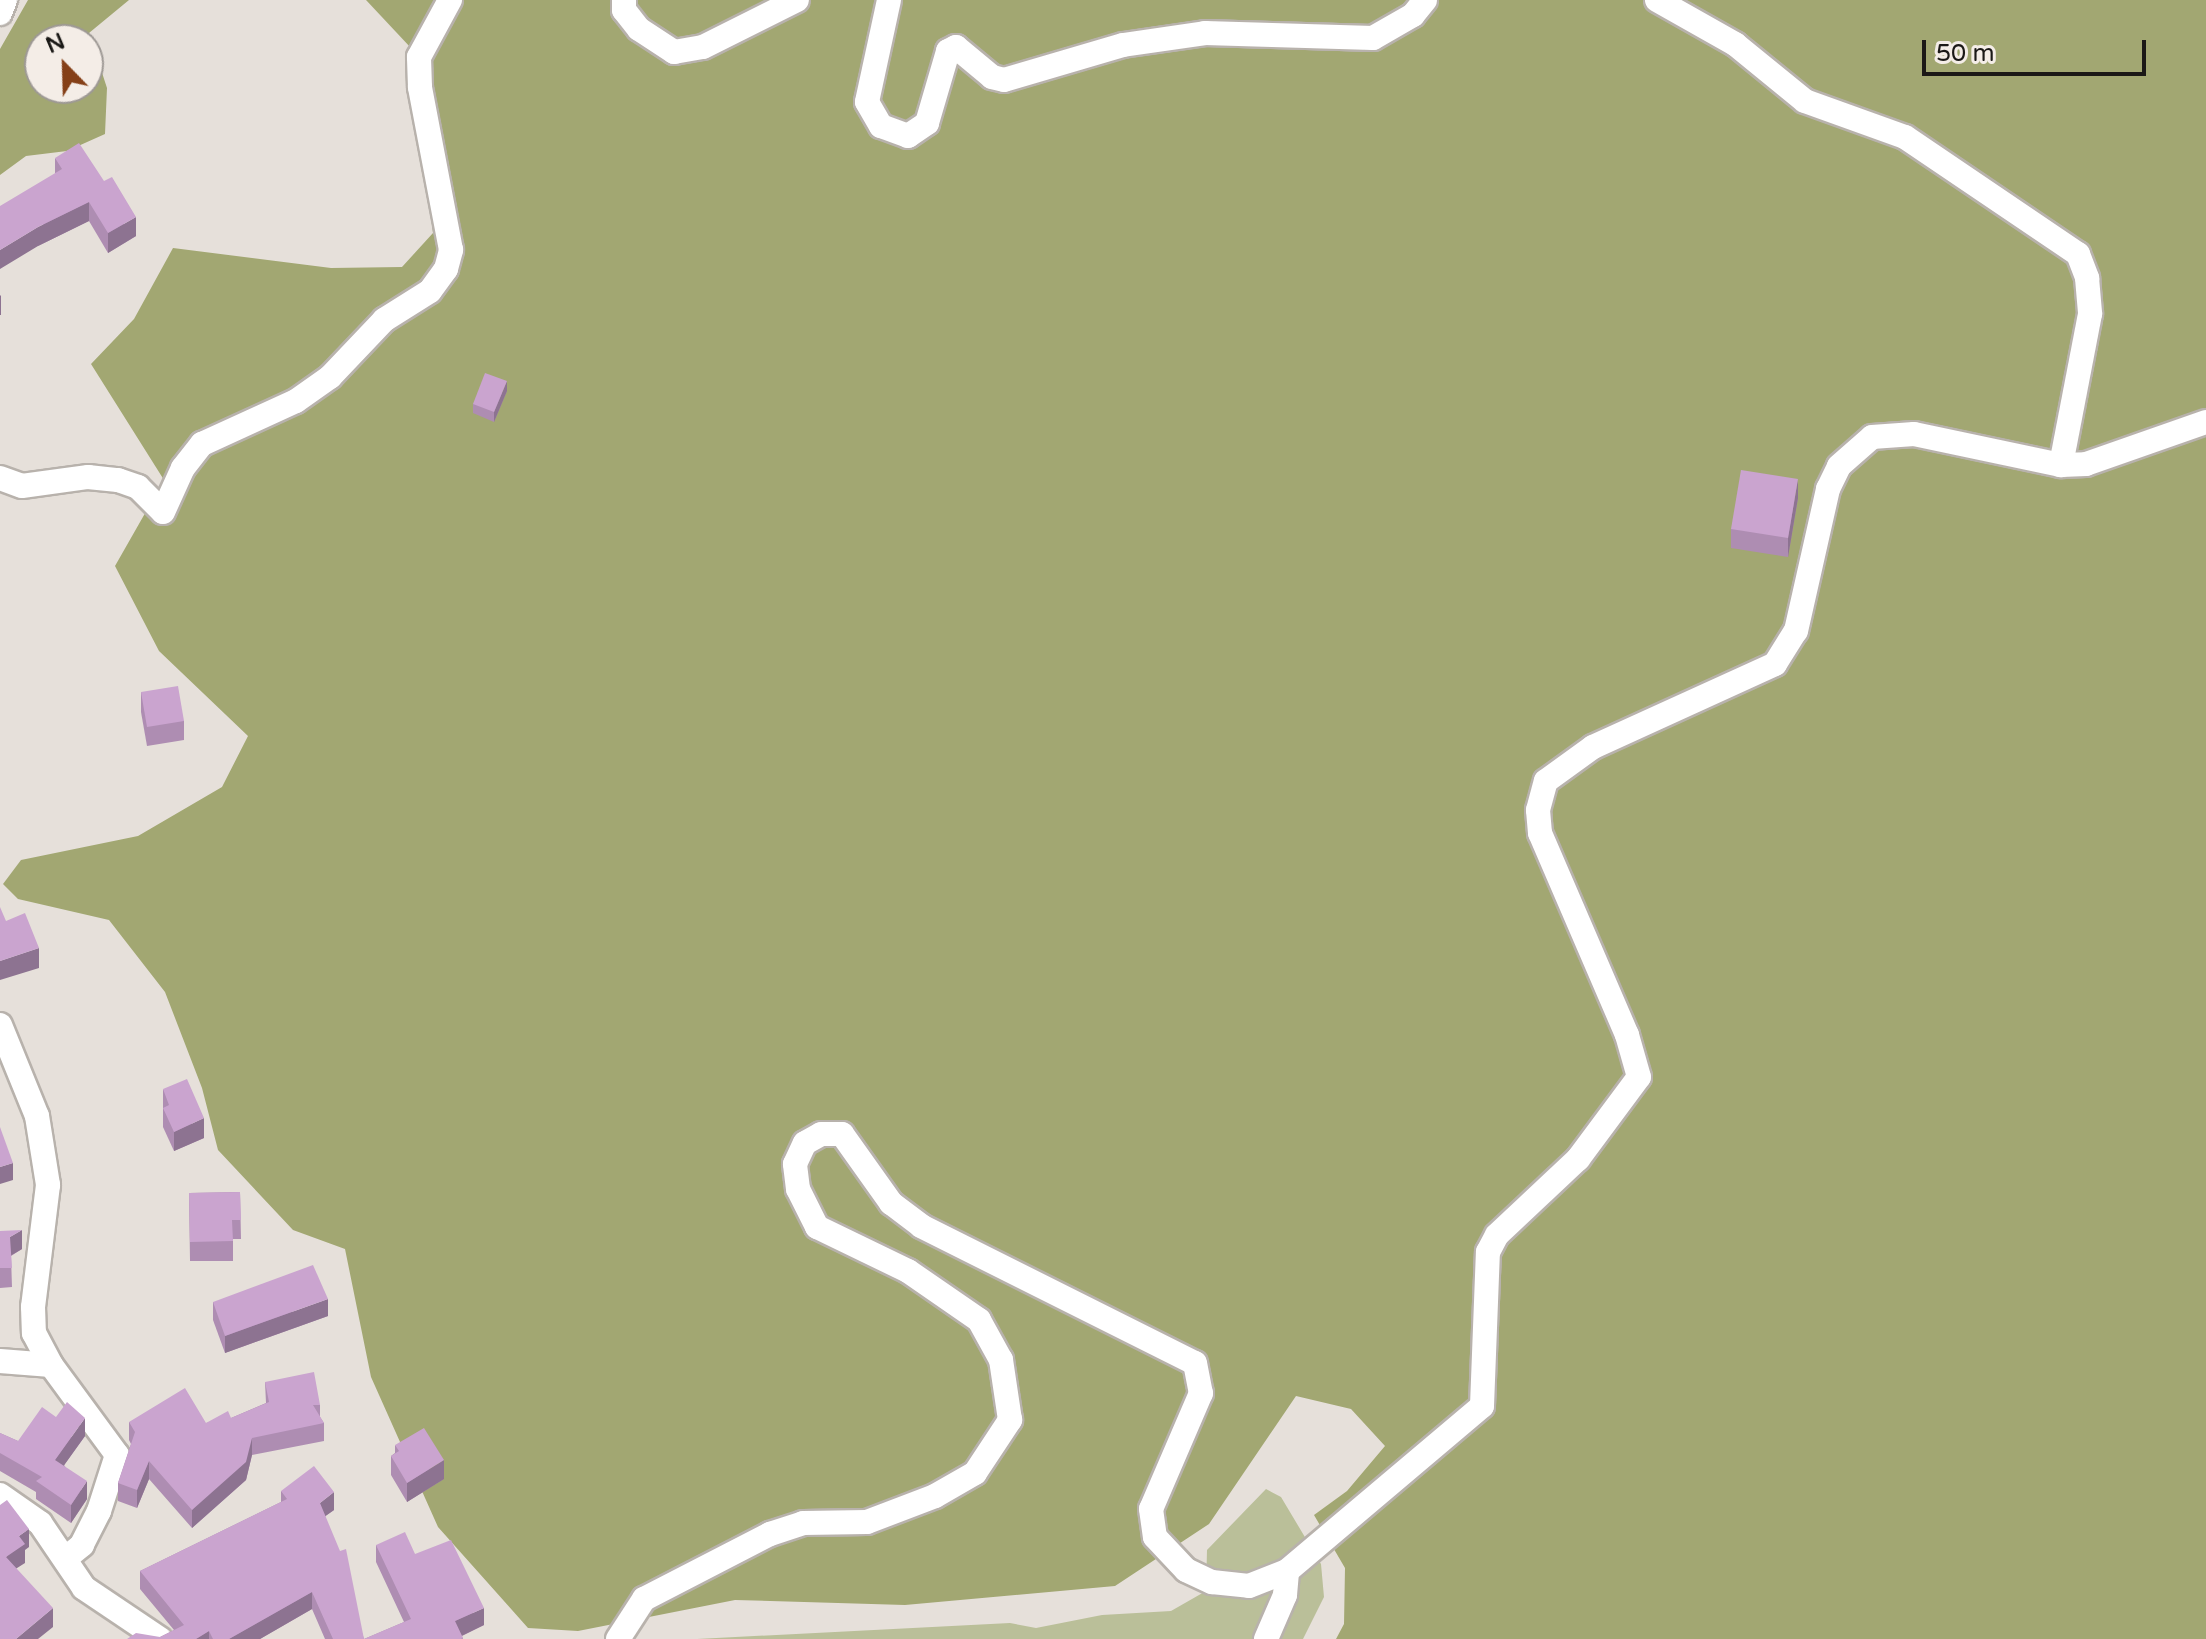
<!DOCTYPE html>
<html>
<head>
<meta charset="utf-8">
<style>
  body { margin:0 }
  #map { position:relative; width:2206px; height:1639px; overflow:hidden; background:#e6e0da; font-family:"Varela Round",sans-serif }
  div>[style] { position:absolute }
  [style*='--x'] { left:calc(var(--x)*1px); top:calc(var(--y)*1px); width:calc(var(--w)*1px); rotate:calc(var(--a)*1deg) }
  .green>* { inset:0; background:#babf99 }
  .forest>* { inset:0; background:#a2a772 }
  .roads { filter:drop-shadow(2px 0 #b8b2ac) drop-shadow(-2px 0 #b8b2ac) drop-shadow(0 2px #b8b2ac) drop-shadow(0 -2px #b8b2ac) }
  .minor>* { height:24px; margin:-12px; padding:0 12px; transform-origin:12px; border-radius:12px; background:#fff }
  .wall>* { inset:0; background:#ae8db2 }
  .shaded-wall>* { inset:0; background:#8d7391 }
  .building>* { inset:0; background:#caa4cf }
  span { translate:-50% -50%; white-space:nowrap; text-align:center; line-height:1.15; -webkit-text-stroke:6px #f4ede7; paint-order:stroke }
  .north { position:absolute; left:24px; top:24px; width:80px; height:80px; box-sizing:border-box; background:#f4ede7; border:2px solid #9d9894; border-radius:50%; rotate:337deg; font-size:22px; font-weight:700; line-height:32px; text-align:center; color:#1b1917 }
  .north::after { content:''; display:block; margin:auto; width:28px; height:36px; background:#854018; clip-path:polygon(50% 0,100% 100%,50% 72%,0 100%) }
  .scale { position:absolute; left:1922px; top:40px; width:224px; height:36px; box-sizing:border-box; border:4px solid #1b1917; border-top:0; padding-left:10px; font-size:24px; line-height:28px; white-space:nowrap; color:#1b1917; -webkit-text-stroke:6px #f4ede7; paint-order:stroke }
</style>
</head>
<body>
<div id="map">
  <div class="green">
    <i style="clip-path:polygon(1266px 1489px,1281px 1497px,1321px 1564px,1324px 1597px,1303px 1639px,697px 1639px,1010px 1623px,1036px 1628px,1102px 1615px,1171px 1611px,1206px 1591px,1207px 1550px)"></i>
  </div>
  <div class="forest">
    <i style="clip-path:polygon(evenodd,28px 0,129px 0,89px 33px,107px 88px,105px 134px,67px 151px,26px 156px,0 175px,0 49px,28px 0,40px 40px,88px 40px,88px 88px,40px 88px,40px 40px)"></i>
    <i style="clip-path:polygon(366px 0,2206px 0,2206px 1639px,1336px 1639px,1344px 1624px,1345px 1568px,1314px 1515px,1347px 1491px,1385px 1446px,1351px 1409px,1296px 1396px,1209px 1524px,1115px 1586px,905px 1605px,735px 1600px,578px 1631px,528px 1628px,438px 1527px,371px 1377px,345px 1249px,293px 1230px,218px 1150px,202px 1088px,165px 992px,109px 920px,18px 899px,3px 884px,21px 860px,138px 836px,222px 787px,248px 736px,159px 651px,115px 566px,164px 480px,91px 364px,134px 319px,173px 248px,331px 268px,402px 267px,433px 233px,423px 149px,426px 64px)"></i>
  </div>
  <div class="roads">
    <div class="minor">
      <i style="--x:624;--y:0;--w:10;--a:90"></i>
      <i style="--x:624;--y:10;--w:24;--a:52"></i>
      <i style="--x:639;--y:29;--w:42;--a:33.3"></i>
      <i style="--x:674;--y:52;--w:29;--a:-10"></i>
      <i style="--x:703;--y:47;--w:105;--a:-26.6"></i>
      <i style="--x:889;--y:0;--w:104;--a:102.2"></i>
      <i style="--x:867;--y:102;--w:28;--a:60"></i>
      <i style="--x:881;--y:126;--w:29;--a:20"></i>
      <i style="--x:908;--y:136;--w:23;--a:-34"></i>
      <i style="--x:927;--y:123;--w:75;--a:-73.7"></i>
      <i style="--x:948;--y:51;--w:9;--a:-27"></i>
      <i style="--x:956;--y:47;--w:47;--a:39.8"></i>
      <i style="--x:992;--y:77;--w:12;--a:14"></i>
      <i style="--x:1004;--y:80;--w:124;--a:-16.4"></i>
      <i style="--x:1123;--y:45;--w:83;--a:-8.3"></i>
      <i style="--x:1205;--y:33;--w:168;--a:1.7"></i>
      <i style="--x:1373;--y:38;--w:46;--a:-29.9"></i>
      <i style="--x:1413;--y:15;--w:19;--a:-51"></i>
      <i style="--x:1657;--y:0;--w:90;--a:29.4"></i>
      <i style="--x:1735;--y:44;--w:90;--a:39.2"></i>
      <i style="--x:1805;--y:101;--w:106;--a:19.8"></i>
      <i style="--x:1905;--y:137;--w:209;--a:34.1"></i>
      <i style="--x:2078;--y:254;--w:26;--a:69"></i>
      <i style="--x:2087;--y:278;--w:36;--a:85"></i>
      <i style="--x:2090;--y:314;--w:154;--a:100.9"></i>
      <i style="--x:0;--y:13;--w:14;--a:-69"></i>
      <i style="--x:0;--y:478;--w:23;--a:20"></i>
      <i style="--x:22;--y:486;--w:67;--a:-7.8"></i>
      <i style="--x:88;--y:477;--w:30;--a:6"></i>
      <i style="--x:118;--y:480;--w:21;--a:19"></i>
      <i style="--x:138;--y:487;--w:35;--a:45"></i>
      <i style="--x:163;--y:512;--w:48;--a:-65.6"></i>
      <i style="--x:183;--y:468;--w:31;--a:-52"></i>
      <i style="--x:202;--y:444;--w:103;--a:-24.6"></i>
      <i style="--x:296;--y:401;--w:42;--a:-35.2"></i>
      <i style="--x:330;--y:377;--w:79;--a:-46.5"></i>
      <i style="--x:384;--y:320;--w:54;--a:-32.2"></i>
      <i style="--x:430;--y:291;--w:27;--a:-54"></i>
      <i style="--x:446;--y:269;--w:20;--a:-75"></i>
      <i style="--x:451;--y:250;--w:166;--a:-100.8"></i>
      <i style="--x:420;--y:87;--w:30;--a:-92"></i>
      <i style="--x:419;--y:57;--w:65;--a:-61.5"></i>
      <i style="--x:0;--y:1025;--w:98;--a:67.9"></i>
      <i style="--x:37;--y:1116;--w:70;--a:80.9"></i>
      <i style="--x:48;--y:1185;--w:123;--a:97"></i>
      <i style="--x:33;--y:1307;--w:26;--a:88"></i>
      <i style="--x:34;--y:1333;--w:36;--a:62"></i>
      <i style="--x:51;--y:1365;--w:112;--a:53.7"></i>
      <i style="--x:117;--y:1455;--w:59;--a:107.8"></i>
      <i style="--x:99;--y:1511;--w:38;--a:117"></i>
      <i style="--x:82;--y:1545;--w:21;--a:141"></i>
      <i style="--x:0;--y:1361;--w:51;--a:4.5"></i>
      <i style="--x:0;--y:1495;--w:49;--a:35"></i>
      <i style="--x:40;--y:1523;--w:78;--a:55.9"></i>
      <i style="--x:84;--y:1588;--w:92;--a:33.9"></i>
      <i style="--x:618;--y:1639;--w:48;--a:-57"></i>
      <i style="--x:644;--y:1599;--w:142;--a:-27.3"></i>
      <i style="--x:770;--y:1534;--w:35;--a:-18"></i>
      <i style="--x:803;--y:1523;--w:64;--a:-0.9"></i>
      <i style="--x:867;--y:1522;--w:73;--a:-20.9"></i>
      <i style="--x:935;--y:1496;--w:46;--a:-29.9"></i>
      <i style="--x:975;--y:1473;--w:64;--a:-56.6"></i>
      <i style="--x:1010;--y:1420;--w:61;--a:-98.5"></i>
      <i style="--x:1001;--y:1360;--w:46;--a:-118.8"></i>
      <i style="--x:979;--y:1320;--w:86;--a:-145.4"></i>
      <i style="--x:908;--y:1271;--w:101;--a:-154.2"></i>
      <i style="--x:817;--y:1227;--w:42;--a:-116.6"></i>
      <i style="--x:798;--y:1189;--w:25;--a:-97"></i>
      <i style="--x:795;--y:1164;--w:23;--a:-65"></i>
      <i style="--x:805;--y:1143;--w:18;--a:-29"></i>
      <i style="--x:821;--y:1134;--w:21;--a:0"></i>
      <i style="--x:842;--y:1134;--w:85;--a:54.6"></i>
      <i style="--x:891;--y:1203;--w:38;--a:37"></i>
      <i style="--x:921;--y:1226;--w:306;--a:26.6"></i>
      <i style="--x:1195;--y:1363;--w:31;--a:79"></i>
      <i style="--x:1201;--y:1393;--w:126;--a:113.3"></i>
      <i style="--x:1151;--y:1509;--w:28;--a:82"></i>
      <i style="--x:1155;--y:1537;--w:45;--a:46.8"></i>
      <i style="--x:1186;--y:1570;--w:29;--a:25"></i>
      <i style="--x:1212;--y:1582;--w:37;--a:6"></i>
      <i style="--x:1249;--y:1586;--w:41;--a:-21.5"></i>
      <i style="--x:1287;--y:1571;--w:255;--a:-40.2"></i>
      <i style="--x:1482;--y:1406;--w:154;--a:-87.8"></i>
      <i style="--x:1488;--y:1252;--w:19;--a:-62"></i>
      <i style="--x:1497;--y:1235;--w:111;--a:-43.2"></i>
      <i style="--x:1578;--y:1159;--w:102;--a:-53.4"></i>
      <i style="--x:1639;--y:1077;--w:44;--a:-105.9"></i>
      <i style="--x:1627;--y:1035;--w:220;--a:-113.3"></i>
      <i style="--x:1540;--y:833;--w:23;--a:-95"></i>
      <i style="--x:1538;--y:810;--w:30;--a:-75"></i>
      <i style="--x:1546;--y:781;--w:58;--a:-35.9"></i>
      <i style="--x:1593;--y:747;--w:200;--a:-24.5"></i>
      <i style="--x:1775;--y:664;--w:39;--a:-58"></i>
      <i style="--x:1796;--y:631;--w:146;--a:-77.3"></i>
      <i style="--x:1828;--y:489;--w:25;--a:-64"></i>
      <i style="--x:1839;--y:466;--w:44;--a:-41.3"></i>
      <i style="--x:1872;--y:437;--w:42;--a:-4.1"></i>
      <i style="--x:1914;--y:434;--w:150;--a:11.9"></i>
      <i style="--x:2061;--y:465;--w:25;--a:-2"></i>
      <i style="--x:2086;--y:464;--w:127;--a:-19.3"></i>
      <i style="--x:1266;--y:1639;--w:48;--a:-66.6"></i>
      <i style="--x:1285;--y:1595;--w:24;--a:-85"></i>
    </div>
  </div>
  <div class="wall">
    <i style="clip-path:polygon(55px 158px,136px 236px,108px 253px,89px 221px,38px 246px,55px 174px)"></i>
    <i style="clip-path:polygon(507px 391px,494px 422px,473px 413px,473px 404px)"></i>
    <i style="clip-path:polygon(1798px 498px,1788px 557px,1731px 548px,1731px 529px)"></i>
    <i style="clip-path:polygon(141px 692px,184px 721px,184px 740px,147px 746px,141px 712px)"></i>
    <i style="clip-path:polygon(163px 1089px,204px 1138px,174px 1151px,163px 1127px)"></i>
    <i style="clip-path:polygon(240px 1192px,241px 1239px,233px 1239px,233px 1261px,190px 1261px,189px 1193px)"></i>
    <i style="clip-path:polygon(0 1231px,22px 1249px,11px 1256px,12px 1287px,0 1288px)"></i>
    <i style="clip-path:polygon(213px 1302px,328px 1316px,225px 1353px,213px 1320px)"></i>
    <i style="clip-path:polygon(265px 1382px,320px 1405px,320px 1417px,324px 1423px,324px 1441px,252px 1455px,246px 1480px,192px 1528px,149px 1479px,137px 1508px,118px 1501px,118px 1483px,131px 1444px,129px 1440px,129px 1422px,206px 1423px,231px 1418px,266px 1403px)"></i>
    <i style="clip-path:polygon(0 1433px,18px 1441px,85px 1436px,64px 1465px,87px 1499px,71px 1523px,36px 1499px,36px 1492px,0 1471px)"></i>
    <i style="clip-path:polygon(395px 1445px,444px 1479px,407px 1502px,391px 1475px,391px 1456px,395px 1453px)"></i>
    <i style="clip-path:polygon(281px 1491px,334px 1510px,325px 1516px,364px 1639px,404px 1622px,376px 1562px,376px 1545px,415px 1554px,484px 1625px,462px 1636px,463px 1639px,325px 1639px,312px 1609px,260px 1639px,127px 1639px,160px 1637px,174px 1630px,140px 1589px,140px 1571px,281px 1502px)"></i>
  </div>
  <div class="shaded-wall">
    <i style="clip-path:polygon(89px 202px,89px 221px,38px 246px,0 269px,0 250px,38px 227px)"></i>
    <i style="clip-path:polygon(136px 217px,136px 236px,108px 253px,108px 233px)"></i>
    <i style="clip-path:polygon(1px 295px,1px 315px,0 315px,0 296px)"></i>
    <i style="clip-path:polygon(507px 381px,507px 391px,494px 422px,494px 412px)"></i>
    <i style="clip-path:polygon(1798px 479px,1798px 498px,1788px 557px,1788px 538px)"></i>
    <i style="clip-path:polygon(39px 948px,39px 968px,0 980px,0 961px)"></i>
    <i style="clip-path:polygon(204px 1118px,204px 1138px,174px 1151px,174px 1132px)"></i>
    <i style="clip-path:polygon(13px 1163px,13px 1180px,0 1184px,0 1167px)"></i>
    <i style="clip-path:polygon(22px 1230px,22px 1249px,10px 1256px,10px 1237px)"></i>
    <i style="clip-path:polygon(328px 1299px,328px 1316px,225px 1353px,225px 1336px)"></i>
    <i style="clip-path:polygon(85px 1418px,85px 1436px,55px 1478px,55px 1460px)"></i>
    <i style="clip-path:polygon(252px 1438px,252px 1455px,246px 1480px,192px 1528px,192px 1510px)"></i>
    <i style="clip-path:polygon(444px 1460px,444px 1479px,407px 1502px,407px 1483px)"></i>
    <i style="clip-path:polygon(149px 1461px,149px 1479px,137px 1508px,137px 1490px)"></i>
    <i style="clip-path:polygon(87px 1481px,87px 1499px,71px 1523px,71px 1505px)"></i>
    <i style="clip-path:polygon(334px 1492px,334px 1510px,320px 1520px,320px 1503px)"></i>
    <i style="clip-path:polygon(29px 1529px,29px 1547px,25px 1550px,25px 1563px,6px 1575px,6px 1557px,19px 1536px)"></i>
    <i style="clip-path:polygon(312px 1592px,312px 1609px,260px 1639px,229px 1639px)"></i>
    <i style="clip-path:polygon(53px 1608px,53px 1627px,38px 1639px,16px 1639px)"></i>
    <i style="clip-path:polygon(484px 1608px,484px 1625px,455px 1639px,455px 1621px)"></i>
    <i style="clip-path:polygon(209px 1631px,209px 1639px,196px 1639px)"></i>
  </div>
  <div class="building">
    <i style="clip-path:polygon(79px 143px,104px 181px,112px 177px,136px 217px,108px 233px,89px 202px,38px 227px,0 250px,0 206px,62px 169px,55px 158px)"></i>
    <i style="clip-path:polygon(485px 373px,507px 381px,494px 412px,473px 404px)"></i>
    <i style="clip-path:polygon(1741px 470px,1798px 479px,1788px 538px,1731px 529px)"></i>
    <i style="clip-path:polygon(178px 686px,184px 721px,147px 727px,141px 692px)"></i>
    <i style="clip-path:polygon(0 907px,6px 921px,25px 913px,39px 948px,0 961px)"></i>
    <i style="clip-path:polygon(187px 1079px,204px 1118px,174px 1132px,163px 1108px,169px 1105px,163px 1089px)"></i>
    <i style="clip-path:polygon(0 1127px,13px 1163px,0 1167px)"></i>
    <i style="clip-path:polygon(240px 1192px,241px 1220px,232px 1220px,233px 1241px,190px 1242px,189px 1193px)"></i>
    <i style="clip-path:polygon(22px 1230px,10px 1237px,12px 1268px,0 1268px,0 1231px)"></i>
    <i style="clip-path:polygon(313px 1265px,328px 1299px,225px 1336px,213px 1302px)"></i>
    <i style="clip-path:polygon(314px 1372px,320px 1405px,313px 1405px,324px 1423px,252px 1438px,246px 1462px,192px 1510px,149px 1461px,137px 1490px,118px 1483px,135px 1432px,129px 1422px,185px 1388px,206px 1423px,228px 1411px,231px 1418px,269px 1402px,265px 1382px)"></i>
    <i style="clip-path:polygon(67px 1402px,85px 1418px,55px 1460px,87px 1481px,71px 1505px,36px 1481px,42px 1477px,0 1453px,0 1433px,18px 1441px,42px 1407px,56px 1417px)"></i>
    <i style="clip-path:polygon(424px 1428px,444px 1460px,407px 1483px,391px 1456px,399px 1451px,395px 1445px)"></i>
    <i style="clip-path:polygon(314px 1466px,334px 1492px,320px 1503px,340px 1551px,346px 1549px,364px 1639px,411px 1619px,376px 1545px,405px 1532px,415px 1554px,451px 1540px,484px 1608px,455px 1621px,463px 1638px,461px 1639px,333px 1639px,312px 1592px,229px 1639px,213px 1639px,209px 1631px,196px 1639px,127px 1639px,136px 1633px,160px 1637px,184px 1625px,140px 1571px,287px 1499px,281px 1491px)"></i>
    <i style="clip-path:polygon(7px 1500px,29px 1529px,19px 1536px,25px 1544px,6px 1557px,53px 1608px,16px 1639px,0 1639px,0 1505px)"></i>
  </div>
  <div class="north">N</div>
  <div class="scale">50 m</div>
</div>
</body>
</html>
